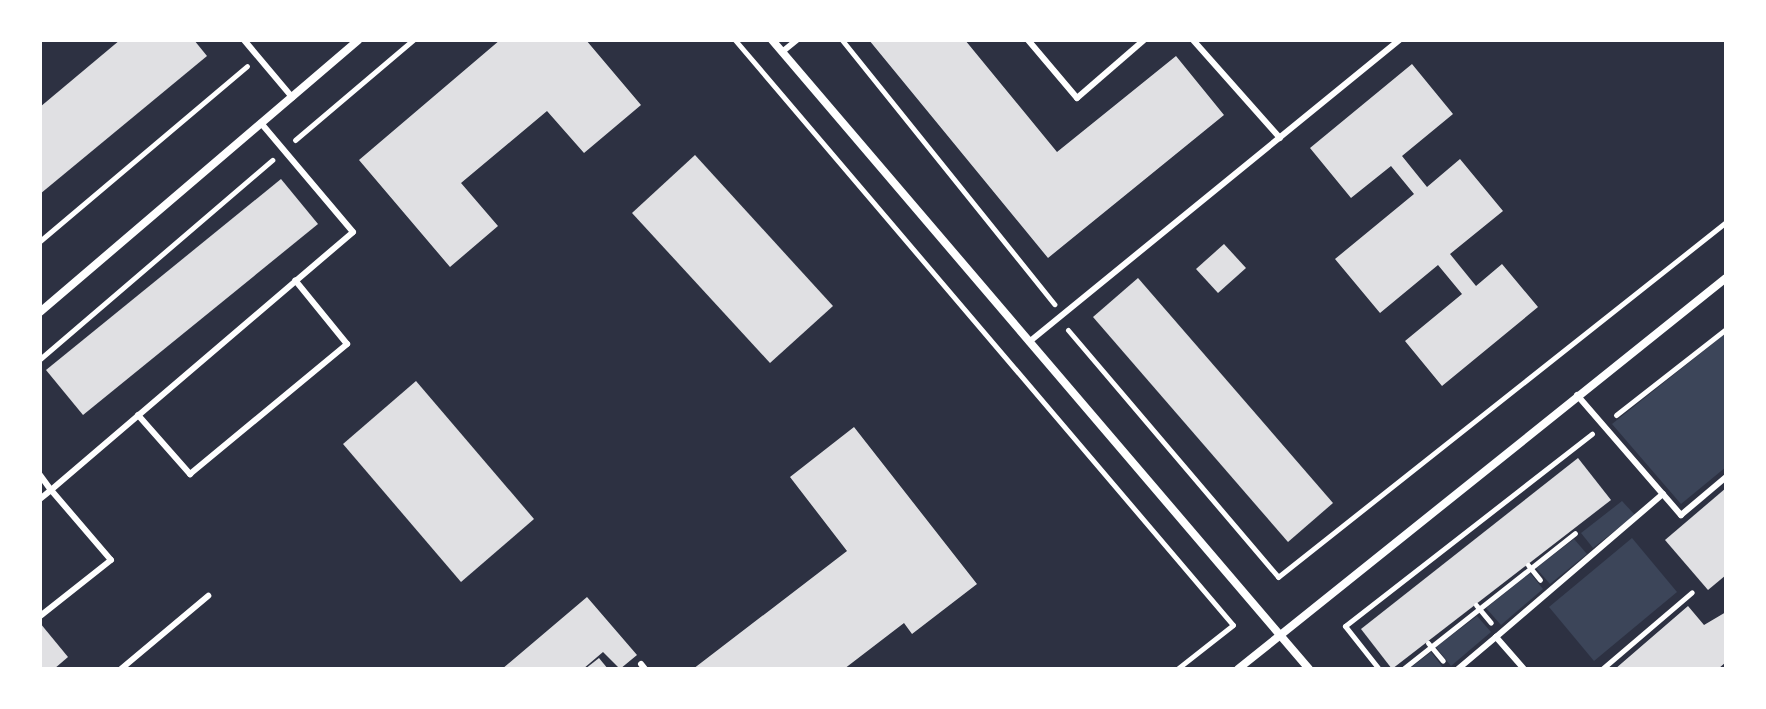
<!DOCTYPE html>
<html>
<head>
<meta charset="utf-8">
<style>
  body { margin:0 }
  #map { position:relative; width:1766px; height:709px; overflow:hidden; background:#2d3142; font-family:"IBM Plex Serif",serif }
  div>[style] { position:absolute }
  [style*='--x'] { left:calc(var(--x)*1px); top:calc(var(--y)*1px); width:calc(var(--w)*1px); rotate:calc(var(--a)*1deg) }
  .green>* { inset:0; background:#3c4559 }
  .building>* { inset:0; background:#e0e0e3 }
  .path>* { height:5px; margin:-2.5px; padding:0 2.5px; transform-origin:2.5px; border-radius:2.5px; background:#fff }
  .service>* { height:6px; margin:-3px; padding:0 3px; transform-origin:3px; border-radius:3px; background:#fff }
  .minor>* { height:8px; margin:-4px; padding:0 4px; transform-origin:4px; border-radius:4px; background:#fff }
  span { translate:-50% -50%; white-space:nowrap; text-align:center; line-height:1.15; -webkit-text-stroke:7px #fff; paint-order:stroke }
  .frame { position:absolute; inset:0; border:42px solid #fff; pointer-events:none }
</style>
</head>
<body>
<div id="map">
  <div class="green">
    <i style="clip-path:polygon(1726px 333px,1726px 467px,1681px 504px,1612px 424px)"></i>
    <i style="clip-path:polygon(1622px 501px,1635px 515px,1593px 548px,1581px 533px)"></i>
    <i style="clip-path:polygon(1632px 538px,1677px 592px,1594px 661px,1549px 607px)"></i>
    <i style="clip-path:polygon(1574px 539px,1587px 554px,1550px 584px,1536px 568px)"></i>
    <i style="clip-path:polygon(1530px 573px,1543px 589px,1501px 625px,1486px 608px)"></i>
    <i style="clip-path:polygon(1477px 616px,1491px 632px,1451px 666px,1436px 647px)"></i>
    <i style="clip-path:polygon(1431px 652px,1444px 669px,1409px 669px)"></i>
  </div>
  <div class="building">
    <i style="clip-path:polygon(120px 40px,194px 40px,207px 56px,40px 194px,40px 107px)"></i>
    <i style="clip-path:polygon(500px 40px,586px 40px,641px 105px,584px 153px,547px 111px,461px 183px,498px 226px,450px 267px,359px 160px)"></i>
    <i style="clip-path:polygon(869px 40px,965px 40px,1057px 152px,1176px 56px,1224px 115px,1048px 258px)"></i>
    <i style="clip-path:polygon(1412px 64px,1453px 114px,1402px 156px,1427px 187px,1460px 159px,1503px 211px,1450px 254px,1476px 286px,1502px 264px,1538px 307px,1442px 386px,1405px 341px,1462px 294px,1438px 265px,1380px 313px,1335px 259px,1414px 194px,1391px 166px,1351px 198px,1310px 148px)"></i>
    <i style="clip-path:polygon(695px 155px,833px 306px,770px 363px,632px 213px)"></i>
    <i style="clip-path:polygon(281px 179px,318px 224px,83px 415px,46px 370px)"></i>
    <i style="clip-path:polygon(1224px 244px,1246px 268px,1218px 293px,1196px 269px)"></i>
    <i style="clip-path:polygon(1138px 278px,1333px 503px,1288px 542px,1093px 317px)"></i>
    <i style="clip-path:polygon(416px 381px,534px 519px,461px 582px,343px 444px)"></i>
    <i style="clip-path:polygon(854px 427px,977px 584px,912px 634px,904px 623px,844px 669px,693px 669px,847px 551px,790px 477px)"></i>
    <i style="clip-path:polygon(1578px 458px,1611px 500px,1392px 669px,1361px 629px)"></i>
    <i style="clip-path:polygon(1726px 488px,1726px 575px,1708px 590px,1665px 540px)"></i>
    <i style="clip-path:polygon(587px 597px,637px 655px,620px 669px,603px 652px,583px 669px,502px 669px)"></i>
    <i style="clip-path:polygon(1688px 606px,1704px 625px,1726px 612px,1726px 662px,1718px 669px,1615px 669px)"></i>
    <i style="clip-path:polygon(40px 623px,68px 657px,54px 669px,40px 669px)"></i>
    <i style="clip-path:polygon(599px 658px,608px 669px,585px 669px)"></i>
  </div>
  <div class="path">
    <i style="--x:735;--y:40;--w:768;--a:49.59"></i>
    <i style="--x:1233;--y:625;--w:71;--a:141.8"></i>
    <i style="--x:842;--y:40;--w:339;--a:51.2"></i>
    <i style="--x:295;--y:140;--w:155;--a:-40.3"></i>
    <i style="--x:40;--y:241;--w:271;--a:-40.2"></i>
    <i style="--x:1068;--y:330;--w:324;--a:49.6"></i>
    <i style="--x:1278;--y:577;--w:572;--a:-38.39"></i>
    <i style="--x:40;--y:359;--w:306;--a:-40.6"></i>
    <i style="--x:1616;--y:415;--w:140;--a:-38"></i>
    <i style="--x:1528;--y:565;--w:19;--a:51"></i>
    <i style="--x:1476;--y:605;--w:23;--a:50"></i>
    <i style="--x:1428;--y:643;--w:23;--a:50"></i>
    <i style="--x:1379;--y:669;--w:55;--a:-128.3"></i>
    <i style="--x:1345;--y:626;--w:313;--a:-37.9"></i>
    <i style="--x:1403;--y:669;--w:219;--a:-38.3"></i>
    <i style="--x:1602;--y:669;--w:118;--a:-40.5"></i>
  </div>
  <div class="service">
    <i style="--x:244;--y:40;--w:75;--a:49.9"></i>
    <i style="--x:1028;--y:40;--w:76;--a:49.8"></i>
    <i style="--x:1077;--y:98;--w:89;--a:-40.9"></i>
    <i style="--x:1193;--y:40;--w:131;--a:48.4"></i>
    <i style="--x:782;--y:52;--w:19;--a:-39"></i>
    <i style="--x:1029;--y:342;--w:478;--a:-39.2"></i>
    <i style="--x:1577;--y:395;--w:159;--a:49.1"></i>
    <i style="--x:1681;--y:515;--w:59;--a:-40.2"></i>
    <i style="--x:138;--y:415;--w:79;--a:48.6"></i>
    <i style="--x:190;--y:474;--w:204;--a:-39.6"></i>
    <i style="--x:347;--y:344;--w:82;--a:-129.1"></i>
    <i style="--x:40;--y:475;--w:19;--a:54"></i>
    <i style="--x:51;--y:490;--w:397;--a:-40.5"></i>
    <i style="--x:353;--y:232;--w:143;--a:-130.2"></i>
    <i style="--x:40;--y:499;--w:14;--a:-39"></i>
    <i style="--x:51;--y:490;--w:92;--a:49.4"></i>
    <i style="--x:111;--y:560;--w:90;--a:141.7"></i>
    <i style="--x:1496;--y:637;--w:220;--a:-40.6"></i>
    <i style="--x:641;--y:664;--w:6;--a:51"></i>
    <i style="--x:121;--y:669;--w:114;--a:-40"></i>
    <i style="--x:1458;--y:669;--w:50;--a:-40.1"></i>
    <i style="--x:1496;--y:637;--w:43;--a:48.8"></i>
  </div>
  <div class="minor">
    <i style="--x:772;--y:40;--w:827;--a:49.51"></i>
    <i style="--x:40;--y:312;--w:418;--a:-40.5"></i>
    <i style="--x:1238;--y:669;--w:625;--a:-38.7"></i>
  </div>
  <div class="frame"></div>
</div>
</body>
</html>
